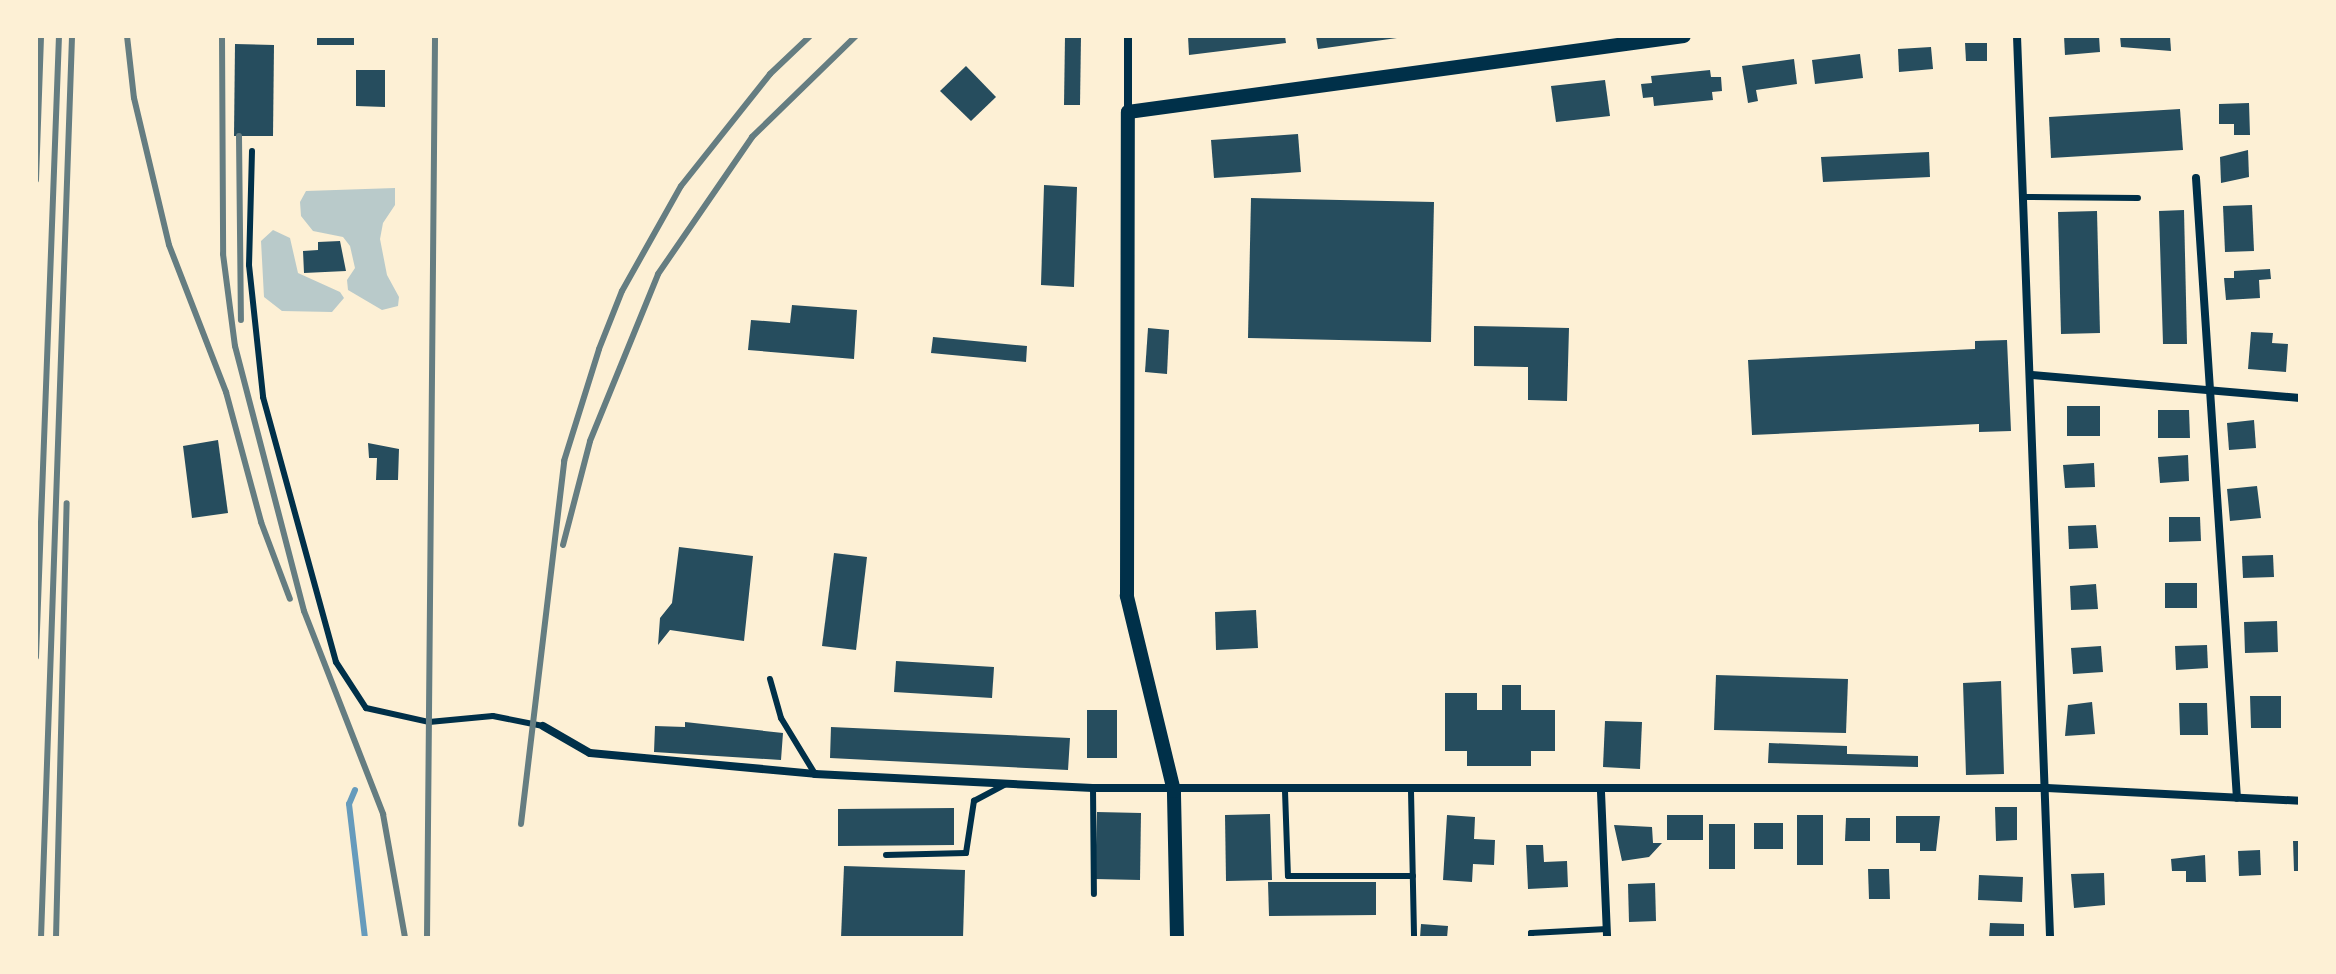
<!DOCTYPE html>
<html>
<head>
<meta charset="utf-8">
<style>
  body { margin:0 }
  #map { position:relative; width:2336px; height:974px; overflow:hidden; background:#fdf0d5; font-family:"Work Sans",sans-serif }
  div>[style] { position:absolute }
  [style*='--x'] { left:calc(var(--x)*1px); top:calc(var(--y)*1px); width:calc(var(--w)*1px); rotate:calc(var(--a)*1deg) }
  .green>* { inset:0; background:#b9caca }
  .stream>* { height:6px; margin:-3px; padding:0 3px; transform-origin:3px; border-radius:3px; background:#669bbc }
  .building>* { inset:0; background:#264d5e }
  .service>* { height:6px; margin:-3px; padding:0 3px; transform-origin:3px; border-radius:3px; background:#003049 }
  .minor>* { height:8px; margin:-4px; padding:0 4px; transform-origin:4px; border-radius:4px; background:#003049 }
  .tertiary>* { height:14px; margin:-7px; padding:0 7px; transform-origin:7px; border-radius:7px; background:#003049 }
  .rail>* { height:6px; margin:-3px; padding:0 3px; transform-origin:3px; border-radius:3px; background:#657d81 }
  span { translate:-50% -50%; white-space:nowrap; text-align:center; line-height:1.15; -webkit-text-stroke:7px #fdf0d5; paint-order:stroke }
  .frame { position:absolute; inset:0; border:38px solid #fdf0d5; pointer-events:none }
</style>
</head>
<body>
<div id="map">
  <div class="green">
    <i style="clip-path:polygon(395px 188px,395px 205px,383px 223px,380px 239px,387px 275px,399px 297px,398px 306px,382px 310px,348px 290px,347px 280px,355px 268px,350px 246px,343px 237px,313px 231px,301px 216px,300px 202px,306px 191px)"></i>
    <i style="clip-path:polygon(273px 230px,290px 238px,298px 273px,340px 292px,344px 298px,332px 312px,282px 311px,264px 297px,261px 241px)"></i>
  </div>
  <div class="stream">
    <i style="--x:355;--y:790;--w:15;--a:113"></i>
    <i style="--x:349;--y:804;--w:135;--a:83.2"></i>
  </div>
  <div class="building">
    <i style="clip-path:polygon(317px 36px,354px 36px,354px 45px,317px 45px)"></i>
    <i style="clip-path:polygon(1065px 36px,1081px 36px,1080px 105px,1064px 105px)"></i>
    <i style="clip-path:polygon(1188px 36px,1285px 36px,1286px 43px,1189px 55px)"></i>
    <i style="clip-path:polygon(1316px 36px,1397px 36px,1397px 38px,1318px 49px)"></i>
    <i style="clip-path:polygon(2064px 36px,2099px 36px,2100px 52px,2065px 55px)"></i>
    <i style="clip-path:polygon(2120px 36px,2170px 36px,2171px 51px,2121px 47px)"></i>
    <i style="clip-path:polygon(1965px 43px,1987px 43px,1987px 61px,1966px 61px)"></i>
    <i style="clip-path:polygon(235px 44px,274px 45px,273px 136px,234px 136px)"></i>
    <i style="clip-path:polygon(1931px 47px,1933px 69px,1899px 72px,1898px 49px)"></i>
    <i style="clip-path:polygon(1860px 54px,1863px 78px,1815px 84px,1812px 60px)"></i>
    <i style="clip-path:polygon(1794px 59px,1797px 84px,1756px 90px,1758px 101px,1748px 103px,1742px 66px)"></i>
    <i style="clip-path:polygon(966px 66px,996px 97px,971px 121px,940px 91px)"></i>
    <i style="clip-path:polygon(356px 70px,385px 70px,385px 107px,356px 106px)"></i>
    <i style="clip-path:polygon(1710px 70px,1711px 77px,1721px 77px,1722px 91px,1712px 92px,1713px 100px,1654px 106px,1653px 97px,1643px 98px,1641px 84px,1652px 83px,1651px 76px)"></i>
    <i style="clip-path:polygon(1605px 80px,1610px 116px,1556px 122px,1551px 86px)"></i>
    <i style="clip-path:polygon(2249px 103px,2250px 135px,2234px 135px,2234px 124px,2219px 124px,2219px 104px)"></i>
    <i style="clip-path:polygon(2180px 109px,2183px 150px,2051px 158px,2049px 117px)"></i>
    <i style="clip-path:polygon(1298px 134px,1301px 172px,1214px 178px,1211px 140px)"></i>
    <i style="clip-path:polygon(2248px 150px,2249px 177px,2221px 183px,2220px 157px)"></i>
    <i style="clip-path:polygon(1929px 152px,1930px 177px,1823px 182px,1821px 157px)"></i>
    <i style="clip-path:polygon(1044px 185px,1077px 187px,1074px 287px,1041px 285px)"></i>
    <i style="clip-path:polygon(1251px 198px,1434px 202px,1431px 342px,1248px 338px)"></i>
    <i style="clip-path:polygon(2252px 205px,2254px 251px,2225px 252px,2223px 206px)"></i>
    <i style="clip-path:polygon(2184px 210px,2187px 344px,2163px 344px,2159px 211px)"></i>
    <i style="clip-path:polygon(2097px 211px,2100px 333px,2061px 334px,2058px 212px)"></i>
    <i style="clip-path:polygon(340px 241px,346px 271px,304px 273px,303px 251px,318px 250px,318px 242px)"></i>
    <i style="clip-path:polygon(2270px 269px,2271px 279px,2259px 280px,2260px 298px,2226px 300px,2224px 278px,2234px 278px,2234px 271px)"></i>
    <i style="clip-path:polygon(792px 305px,857px 310px,854px 359px,748px 350px,751px 320px,790px 323px)"></i>
    <i style="clip-path:polygon(1474px 326px,1569px 328px,1567px 401px,1528px 400px,1528px 367px,1474px 366px)"></i>
    <i style="clip-path:polygon(1148px 328px,1169px 330px,1167px 374px,1145px 372px)"></i>
    <i style="clip-path:polygon(2251px 332px,2273px 333px,2272px 343px,2288px 344px,2286px 372px,2248px 369px)"></i>
    <i style="clip-path:polygon(933px 337px,1027px 346px,1026px 362px,931px 353px)"></i>
    <i style="clip-path:polygon(2007px 340px,2011px 431px,1979px 432px,1979px 424px,1752px 435px,1748px 360px,1975px 349px,1975px 341px)"></i>
    <i style="clip-path:polygon(2067px 406px,2100px 406px,2100px 436px,2067px 436px)"></i>
    <i style="clip-path:polygon(2158px 410px,2189px 410px,2190px 438px,2158px 438px)"></i>
    <i style="clip-path:polygon(2254px 420px,2256px 448px,2229px 450px,2227px 423px)"></i>
    <i style="clip-path:polygon(218px 440px,228px 513px,192px 518px,183px 446px)"></i>
    <i style="clip-path:polygon(368px 443px,399px 449px,398px 480px,376px 480px,377px 458px,369px 458px)"></i>
    <i style="clip-path:polygon(2188px 455px,2189px 481px,2160px 483px,2158px 457px)"></i>
    <i style="clip-path:polygon(2094px 463px,2095px 487px,2065px 488px,2063px 465px)"></i>
    <i style="clip-path:polygon(2257px 486px,2261px 518px,2230px 521px,2227px 489px)"></i>
    <i style="clip-path:polygon(2169px 517px,2200px 517px,2201px 541px,2169px 542px)"></i>
    <i style="clip-path:polygon(2096px 525px,2098px 548px,2069px 549px,2068px 526px)"></i>
    <i style="clip-path:polygon(679px 547px,753px 556px,744px 641px,670px 630px,658px 645px,660px 618px,672px 603px)"></i>
    <i style="clip-path:polygon(834px 553px,867px 557px,856px 650px,822px 646px)"></i>
    <i style="clip-path:polygon(2273px 555px,2274px 577px,2243px 578px,2242px 556px)"></i>
    <i style="clip-path:polygon(2165px 583px,2197px 583px,2197px 608px,2165px 608px)"></i>
    <i style="clip-path:polygon(2096px 584px,2098px 609px,2071px 610px,2070px 586px)"></i>
    <i style="clip-path:polygon(1256px 610px,1258px 648px,1216px 650px,1215px 612px)"></i>
    <i style="clip-path:polygon(2277px 621px,2278px 652px,2245px 653px,2244px 622px)"></i>
    <i style="clip-path:polygon(2207px 645px,2208px 668px,2176px 670px,2175px 646px)"></i>
    <i style="clip-path:polygon(2101px 646px,2103px 672px,2073px 674px,2071px 648px)"></i>
    <i style="clip-path:polygon(896px 661px,994px 667px,992px 698px,894px 692px)"></i>
    <i style="clip-path:polygon(1716px 675px,1848px 679px,1846px 733px,1714px 730px)"></i>
    <i style="clip-path:polygon(2001px 681px,2004px 774px,1966px 775px,1963px 683px)"></i>
    <i style="clip-path:polygon(1502px 685px,1521px 685px,1521px 710px,1555px 710px,1555px 751px,1531px 751px,1531px 766px,1467px 766px,1467px 751px,1445px 751px,1445px 693px,1477px 693px,1477px 710px,1502px 710px)"></i>
    <i style="clip-path:polygon(2250px 696px,2281px 696px,2281px 728px,2251px 728px)"></i>
    <i style="clip-path:polygon(2092px 702px,2095px 734px,2065px 736px,2068px 705px)"></i>
    <i style="clip-path:polygon(2179px 703px,2207px 703px,2208px 735px,2180px 735px)"></i>
    <i style="clip-path:polygon(1087px 710px,1117px 710px,1117px 758px,1087px 758px)"></i>
    <i style="clip-path:polygon(1605px 721px,1642px 722px,1640px 769px,1603px 767px)"></i>
    <i style="clip-path:polygon(685px 722px,783px 733px,781px 760px,654px 752px,655px 726px,685px 727px)"></i>
    <i style="clip-path:polygon(831px 727px,1070px 738px,1068px 770px,830px 758px)"></i>
    <i style="clip-path:polygon(1769px 743px,1847px 746px,1847px 754px,1918px 756px,1918px 767px,1768px 763px)"></i>
    <i style="clip-path:polygon(1995px 807px,2017px 807px,2017px 840px,1996px 841px)"></i>
    <i style="clip-path:polygon(954px 808px,954px 845px,838px 846px,838px 809px)"></i>
    <i style="clip-path:polygon(1097px 812px,1141px 813px,1140px 880px,1095px 879px)"></i>
    <i style="clip-path:polygon(1270px 814px,1272px 880px,1226px 881px,1225px 815px)"></i>
    <i style="clip-path:polygon(1447px 815px,1475px 817px,1474px 839px,1495px 840px,1494px 865px,1473px 864px,1472px 882px,1443px 880px)"></i>
    <i style="clip-path:polygon(1667px 815px,1703px 815px,1703px 840px,1667px 840px)"></i>
    <i style="clip-path:polygon(1797px 815px,1823px 815px,1823px 865px,1797px 865px)"></i>
    <i style="clip-path:polygon(1896px 816px,1940px 816px,1936px 851px,1920px 851px,1920px 843px,1896px 843px)"></i>
    <i style="clip-path:polygon(1846px 818px,1870px 818px,1870px 841px,1845px 841px)"></i>
    <i style="clip-path:polygon(1754px 823px,1783px 823px,1783px 849px,1754px 849px)"></i>
    <i style="clip-path:polygon(1709px 824px,1735px 824px,1735px 869px,1709px 869px)"></i>
    <i style="clip-path:polygon(1614px 825px,1652px 827px,1653px 843px,1662px 843px,1649px 857px,1622px 861px)"></i>
    <i style="clip-path:polygon(2293px 841px,2300px 841px,2300px 871px,2294px 871px)"></i>
    <i style="clip-path:polygon(1526px 845px,1543px 845px,1544px 862px,1567px 861px,1568px 887px,1528px 889px)"></i>
    <i style="clip-path:polygon(2260px 850px,2261px 875px,2239px 876px,2238px 851px)"></i>
    <i style="clip-path:polygon(2205px 855px,2206px 882px,2186px 882px,2186px 871px,2172px 871px,2171px 859px)"></i>
    <i style="clip-path:polygon(844px 866px,965px 870px,963px 938px,841px 938px)"></i>
    <i style="clip-path:polygon(1868px 869px,1889px 869px,1890px 899px,1869px 899px)"></i>
    <i style="clip-path:polygon(2104px 873px,2105px 905px,2074px 908px,2071px 874px)"></i>
    <i style="clip-path:polygon(1979px 875px,2023px 877px,2022px 902px,1978px 900px)"></i>
    <i style="clip-path:polygon(1268px 882px,1376px 882px,1376px 915px,1269px 916px)"></i>
    <i style="clip-path:polygon(1655px 883px,1656px 921px,1629px 922px,1628px 884px)"></i>
    <i style="clip-path:polygon(1990px 923px,2024px 924px,2024px 938px,1989px 938px)"></i>
    <i style="clip-path:polygon(1421px 924px,1448px 926px,1447px 938px,1420px 938px)"></i>
  </div>
  <div class="service">
    <i style="--x:252;--y:151;--w:114;--a:91.5"></i>
    <i style="--x:249;--y:265;--w:133;--a:83.9"></i>
    <i style="--x:263;--y:397;--w:275;--a:74.6"></i>
    <i style="--x:336;--y:662;--w:55;--a:56.9"></i>
    <i style="--x:366;--y:708;--w:65;--a:12.5"></i>
    <i style="--x:429;--y:722;--w:64;--a:-5.4"></i>
    <i style="--x:493;--y:716;--w:51;--a:11.3"></i>
    <i style="--x:2024;--y:197;--w:114;--a:0.5"></i>
    <i style="--x:770;--y:679;--w:41;--a:74.2"></i>
    <i style="--x:781;--y:718;--w:66;--a:58.7"></i>
    <i style="--x:1093;--y:788;--w:106;--a:89.5"></i>
    <i style="--x:1285;--y:791;--w:85;--a:88"></i>
    <i style="--x:1288;--y:876;--w:125;--a:0"></i>
    <i style="--x:1411;--y:791;--w:147;--a:88.8"></i>
    <i style="--x:886;--y:855;--w:80;--a:-1.4"></i>
    <i style="--x:966;--y:853;--w:53;--a:-81.3"></i>
    <i style="--x:974;--y:801;--w:36;--a:-28"></i>
    <i style="--x:1531;--y:938;--w:5;--a:-90"></i>
    <i style="--x:1531;--y:933;--w:76;--a:-3"></i>
  </div>
  <div class="minor">
    <i style="--x:1128;--y:36;--w:76;--a:90"></i>
    <i style="--x:2017;--y:36;--w:903;--a:87.9"></i>
    <i style="--x:2196;--y:178;--w:621;--a:86.22"></i>
    <i style="--x:2032;--y:375;--w:269;--a:4.9"></i>
    <i style="--x:543;--y:726;--w:54;--a:29.9"></i>
    <i style="--x:590;--y:753;--w:226;--a:5.3"></i>
    <i style="--x:815;--y:774;--w:278;--a:2.9"></i>
    <i style="--x:1093;--y:788;--w:954;--a:0"></i>
    <i style="--x:2047;--y:788;--w:253;--a:2.9"></i>
    <i style="--x:1601;--y:792;--w:146;--a:87.6"></i>
  </div>
  <div class="tertiary">
    <i style="--x:1177;--y:938;--w:147;--a:-91.2"></i>
    <i style="--x:1174;--y:791;--w:201;--a:-103.6"></i>
    <i style="--x:1127;--y:596;--w:484;--a:-89.9"></i>
    <i style="--x:1128;--y:112;--w:561;--a:-7.78"></i>
  </div>
  <div class="rail">
    <i style="--x:127;--y:36;--w:62;--a:83.6"></i>
    <i style="--x:134;--y:98;--w:151;--a:76.6"></i>
    <i style="--x:169;--y:245;--w:158;--a:68.8"></i>
    <i style="--x:226;--y:392;--w:135;--a:74.9"></i>
    <i style="--x:261;--y:522;--w:82;--a:69.4"></i>
    <i style="--x:222;--y:36;--w:218;--a:89.7"></i>
    <i style="--x:223;--y:254;--w:93;--a:82.6"></i>
    <i style="--x:235;--y:346;--w:274;--a:75.4"></i>
    <i style="--x:304;--y:611;--w:218;--a:68.7"></i>
    <i style="--x:383;--y:814;--w:126;--a:79.9"></i>
    <i style="--x:239;--y:136;--w:184;--a:89.4"></i>
    <i style="--x:36;--y:180;--w:144;--a:-88"></i>
    <i style="--x:563;--y:545;--w:107;--a:-75.4"></i>
    <i style="--x:590;--y:441;--w:180;--a:-67.8"></i>
    <i style="--x:658;--y:274;--w:166;--a:-55.5"></i>
    <i style="--x:752;--y:137;--w:145;--a:-44.2"></i>
    <i style="--x:36;--y:657;--w:621;--a:-87.88"></i>
    <i style="--x:521;--y:824;--w:366;--a:-83.2"></i>
    <i style="--x:564;--y:461;--w:117;--a:-72.6"></i>
    <i style="--x:599;--y:349;--w:62;--a:-68.4"></i>
    <i style="--x:622;--y:291;--w:120;--a:-60.7"></i>
    <i style="--x:681;--y:186;--w:143;--a:-51.5"></i>
    <i style="--x:770;--y:74;--w:55;--a:-43.5"></i>
    <i style="--x:41;--y:938;--w:903;--a:-88.03"></i>
    <i style="--x:56;--y:938;--w:435;--a:-88.6"></i>
    <i style="--x:427;--y:938;--w:902;--a:-89.49"></i>
  </div>
  <div class="frame"></div>
</div>
</body>
</html>
